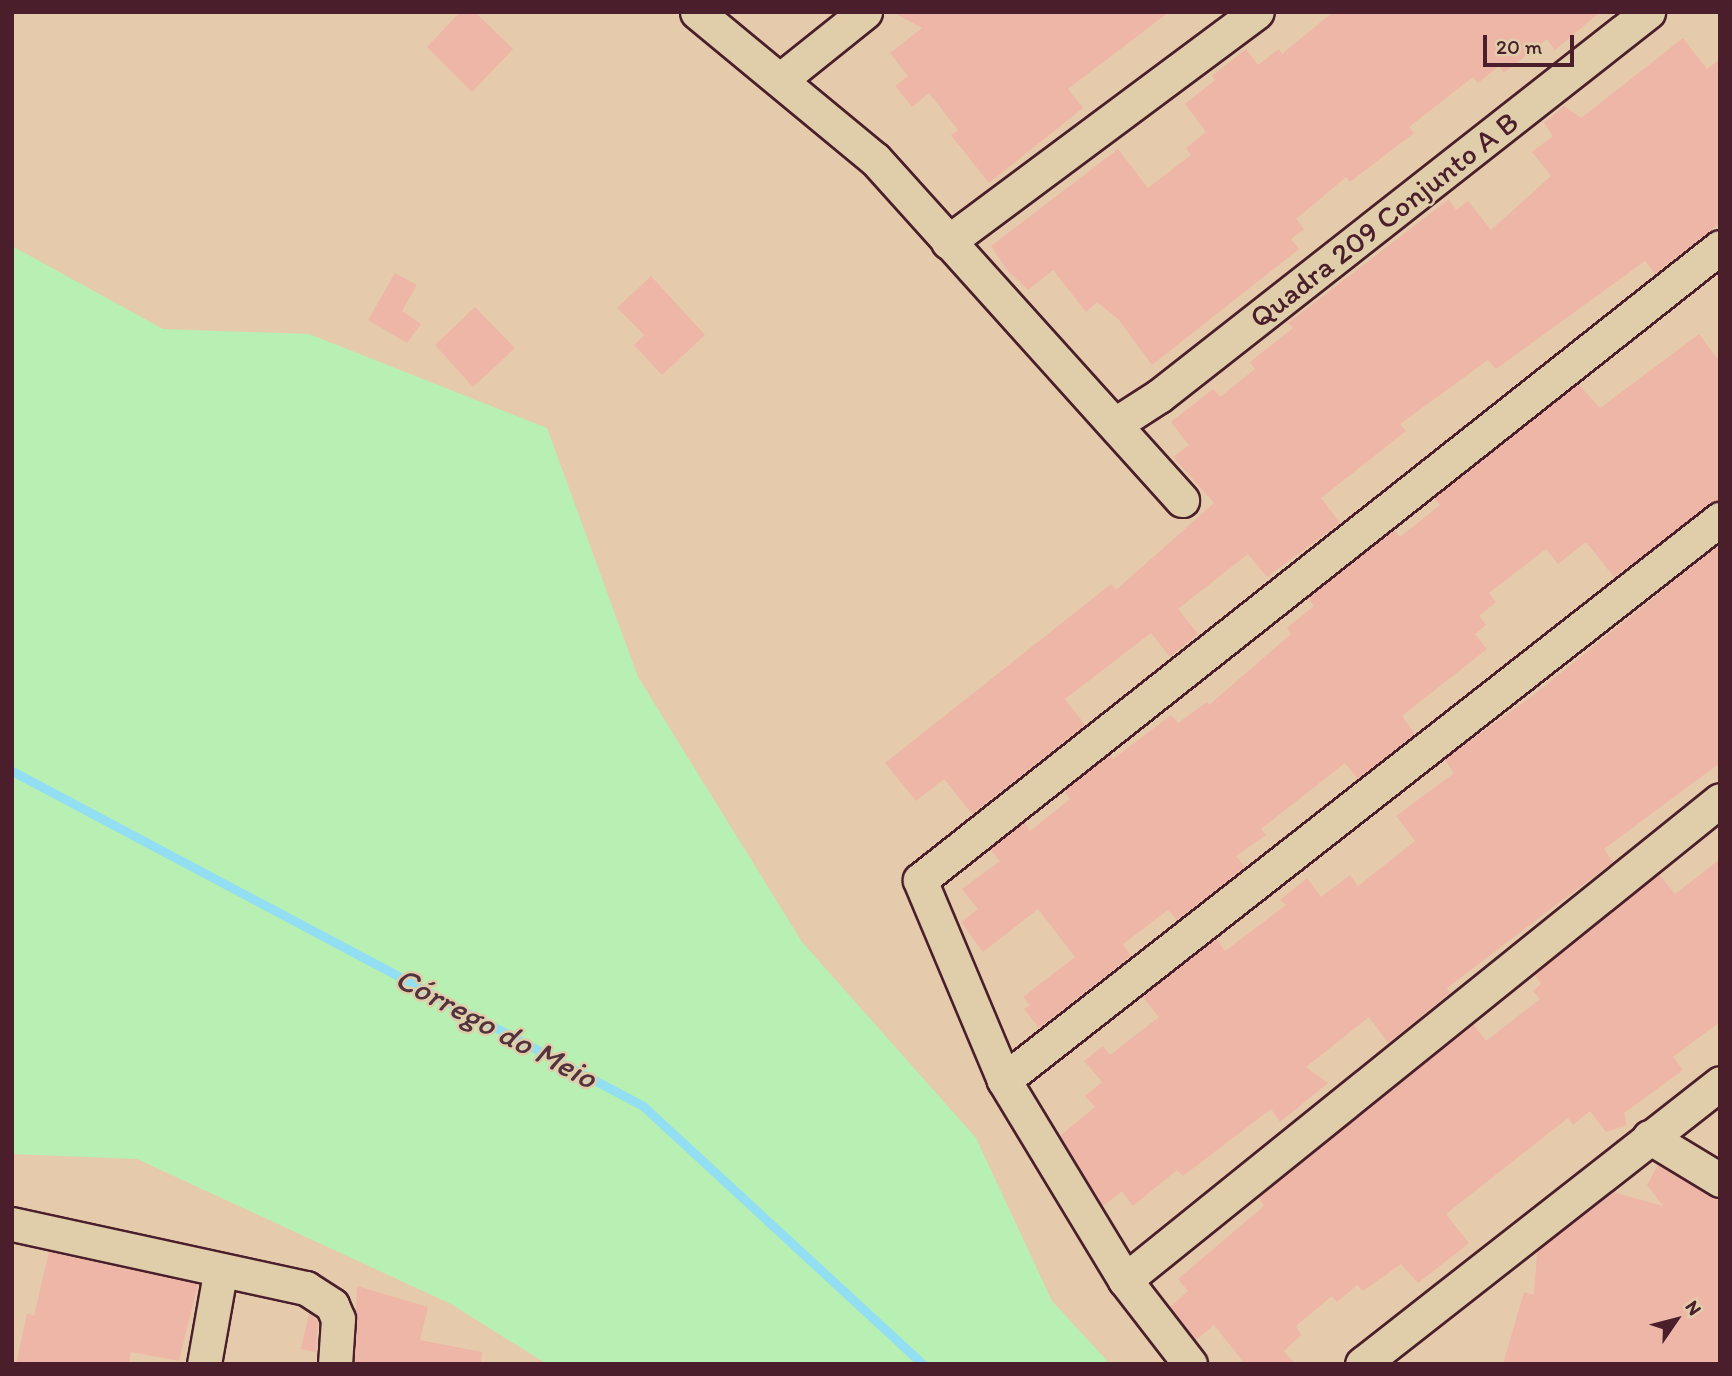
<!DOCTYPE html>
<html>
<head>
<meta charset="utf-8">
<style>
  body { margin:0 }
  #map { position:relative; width:1732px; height:1376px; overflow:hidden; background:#e5cbac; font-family:Itim,sans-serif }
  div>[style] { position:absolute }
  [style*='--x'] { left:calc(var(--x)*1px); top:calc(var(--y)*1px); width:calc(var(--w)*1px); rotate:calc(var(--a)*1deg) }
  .green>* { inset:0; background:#b8efb2 }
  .stream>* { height:9px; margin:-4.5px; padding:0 4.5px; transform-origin:4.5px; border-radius:4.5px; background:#92def3 }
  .building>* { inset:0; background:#eeb6a6 }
  .roads { filter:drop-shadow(2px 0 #4a1f2b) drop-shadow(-2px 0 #4a1f2b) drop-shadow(0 2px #4a1f2b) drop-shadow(0 -2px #4a1f2b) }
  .minor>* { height:33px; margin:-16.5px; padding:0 16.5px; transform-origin:16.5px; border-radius:16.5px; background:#e0ceab }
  span { translate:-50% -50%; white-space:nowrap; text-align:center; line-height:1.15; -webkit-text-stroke:5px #e0ceab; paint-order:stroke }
  .street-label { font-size:30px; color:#4a1f2b }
  .water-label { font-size:32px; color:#51323f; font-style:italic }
  .frame { position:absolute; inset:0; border:14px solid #4a1f2b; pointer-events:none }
  .north { position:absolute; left:1641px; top:1285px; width:70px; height:70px; -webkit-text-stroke:5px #e0ceab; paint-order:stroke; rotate:55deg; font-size:19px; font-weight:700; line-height:28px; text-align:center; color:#4a1f2b }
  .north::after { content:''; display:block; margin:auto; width:24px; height:32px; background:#4a1f2b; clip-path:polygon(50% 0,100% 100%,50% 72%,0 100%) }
  .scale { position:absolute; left:1483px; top:35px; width:91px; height:32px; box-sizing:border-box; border:4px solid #4a1f2b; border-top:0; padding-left:9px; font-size:21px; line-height:24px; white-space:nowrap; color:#4a1f2b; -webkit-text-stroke:5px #e0ceab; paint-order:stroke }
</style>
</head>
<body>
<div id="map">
  <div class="green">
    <i style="clip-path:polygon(12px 246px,163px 329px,309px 334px,547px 428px,638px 677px,802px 942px,976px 1138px,1052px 1301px,1110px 1364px,547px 1364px,451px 1304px,137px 1159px,12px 1154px)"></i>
  </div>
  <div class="stream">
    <i style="--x:12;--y:771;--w:714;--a:27.96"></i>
    <i style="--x:643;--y:1106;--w:381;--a:42.7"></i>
  </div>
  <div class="building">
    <i style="clip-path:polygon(460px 12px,475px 12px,513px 49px,472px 92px,427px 47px)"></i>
    <i style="clip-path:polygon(892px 12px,1169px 12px,1068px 89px,1083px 108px,989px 183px,951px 135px,958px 130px,929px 93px,912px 107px,895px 86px,908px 76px,890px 53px,922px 28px)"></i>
    <i style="clip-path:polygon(1333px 12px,1600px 12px,1555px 50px,1547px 39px,1504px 73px,1499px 66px,1478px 83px,1473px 77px,1409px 127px,1414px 133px,1389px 152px,1350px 182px,1346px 177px,1296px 219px,1304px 229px,1291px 239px,1299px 249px,1152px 365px,1119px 320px,1097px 302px,1086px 312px,1053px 270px,1028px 290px,1007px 270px,991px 246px,1118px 149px,1148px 188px,1191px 155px,1186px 148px,1206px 132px,1185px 104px,1215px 80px,1212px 76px,1246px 49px,1258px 65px,1279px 49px,1282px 54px)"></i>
    <i style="clip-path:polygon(1683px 38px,1707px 69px,1720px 59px,1720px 223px,1655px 274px,1645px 261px,1496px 369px,1488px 360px,1400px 424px,1406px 431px,1321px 498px,1340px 523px,1267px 577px,1248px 554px,1178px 609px,1198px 634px,1170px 657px,1151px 633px,1065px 699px,1085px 725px,972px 814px,944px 779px,916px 801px,885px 763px,1111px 584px,1116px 590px,1214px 503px,1173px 457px,1189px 445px,1171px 422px,1213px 389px,1220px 397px,1255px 369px,1250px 362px,1293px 328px,1288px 323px,1449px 199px,1456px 210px,1468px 201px,1491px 230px,1551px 176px,1532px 152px,1553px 136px,1544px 123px,1564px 106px,1581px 118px)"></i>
    <i style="clip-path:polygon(395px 273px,417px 285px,402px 311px,421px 324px,407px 343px,368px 320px)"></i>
    <i style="clip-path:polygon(651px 276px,705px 335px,662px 375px,634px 345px,644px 335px,617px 308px)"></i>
    <i style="clip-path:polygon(475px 307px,515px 348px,473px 387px,435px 345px)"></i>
    <i style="clip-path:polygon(1699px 334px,1720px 362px,1720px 500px,1614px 577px,1586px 542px,1558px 564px,1546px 549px,1489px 593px,1496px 602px,1479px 616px,1486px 625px,1475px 634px,1487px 649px,1402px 716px,1415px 734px,1358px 779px,1345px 763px,1261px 829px,1266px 835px,1236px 856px,1245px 867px,1177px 920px,1168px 910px,1123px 944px,1131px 956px,1039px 1028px,1024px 1009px,1030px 1005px,1023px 997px,1075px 957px,1038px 909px,983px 952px,961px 922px,978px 909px,962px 889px,1000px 861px,990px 849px,1024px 822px,1030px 831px,1070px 799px,1064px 791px,1110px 754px,1113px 759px,1171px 715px,1178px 723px,1207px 702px,1209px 705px,1291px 634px,1287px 628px,1314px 606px,1308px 598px,1394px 530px,1400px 537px,1440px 505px,1434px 498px,1578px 384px,1600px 408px)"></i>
    <i style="clip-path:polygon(1720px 544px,1720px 763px,1604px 849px,1613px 862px,1447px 988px,1450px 993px,1388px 1043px,1369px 1017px,1306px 1067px,1328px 1083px,1280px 1122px,1271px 1109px,1183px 1176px,1177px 1170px,1133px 1206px,1122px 1191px,1103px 1206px,1060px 1136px,1095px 1107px,1085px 1096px,1102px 1082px,1084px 1061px,1103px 1046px,1110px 1055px,1159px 1017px,1142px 996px,1216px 938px,1225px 951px,1286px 905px,1280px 900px,1307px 878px,1321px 897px,1350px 875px,1358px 886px,1415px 841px,1396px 816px,1454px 773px,1444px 759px,1531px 697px)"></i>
    <i style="clip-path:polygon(1720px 859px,1720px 1022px,1673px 1057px,1683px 1070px,1624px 1113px,1626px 1125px,1606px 1132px,1590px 1111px,1573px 1125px,1568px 1118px,1446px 1214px,1469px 1243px,1418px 1283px,1401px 1264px,1363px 1291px,1357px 1285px,1337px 1302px,1332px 1296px,1296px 1326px,1301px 1335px,1284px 1351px,1295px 1364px,1245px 1364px,1214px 1325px,1196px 1340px,1170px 1307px,1188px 1291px,1178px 1279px,1264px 1206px,1258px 1197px,1473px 1024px,1486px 1041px,1540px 999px,1533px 991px,1541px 984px,1534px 974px,1659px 874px,1675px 894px)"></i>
    <i style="clip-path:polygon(1658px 1165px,1720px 1199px,1720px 1364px,1503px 1364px,1524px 1292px,1534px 1295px,1537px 1251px,1613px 1192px,1663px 1206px,1647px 1185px)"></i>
    <i style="clip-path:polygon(49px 1252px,198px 1284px,179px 1361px,131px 1352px,129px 1364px,16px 1364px,27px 1313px,34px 1316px)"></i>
    <i style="clip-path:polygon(357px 1286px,428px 1307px,420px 1340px,482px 1352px,481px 1364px,354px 1364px)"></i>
    <i style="clip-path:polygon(309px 1313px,318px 1322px,316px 1352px,301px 1349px)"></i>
  </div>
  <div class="roads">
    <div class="minor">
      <i style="--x:697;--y:12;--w:231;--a:39.6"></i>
      <i style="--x:875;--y:159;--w:459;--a:48"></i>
      <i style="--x:780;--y:80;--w:109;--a:-38.7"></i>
      <i style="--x:948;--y:242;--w:385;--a:-36.7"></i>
      <i style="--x:1117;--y:423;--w:50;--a:-32.7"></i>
      <i style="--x:1159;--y:396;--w:622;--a:-38.14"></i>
      <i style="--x:1004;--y:1080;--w:910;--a:-38.08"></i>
      <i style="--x:1649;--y:1137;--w:83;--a:31.2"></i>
      <i style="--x:12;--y:1224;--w:301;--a:12.3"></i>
      <i style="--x:306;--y:1288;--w:31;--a:33"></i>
      <i style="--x:332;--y:1305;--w:15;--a:67"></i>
      <i style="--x:338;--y:1319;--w:45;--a:93.8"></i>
      <i style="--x:1125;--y:1280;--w:764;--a:-38.89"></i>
      <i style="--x:204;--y:1364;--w:92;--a:-80"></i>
      <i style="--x:1190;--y:1364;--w:106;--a:-127.7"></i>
      <i style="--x:1125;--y:1280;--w:234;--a:-121.2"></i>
      <i style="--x:1004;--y:1080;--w:217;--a:-112.8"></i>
      <i style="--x:920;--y:880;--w:1020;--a:-38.35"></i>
      <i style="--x:1362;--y:1364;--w:455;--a:-38.1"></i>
    </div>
  </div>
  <div class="street-label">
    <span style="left:1384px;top:220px;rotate:-38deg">Quadra 209 Conjunto A B</span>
  </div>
  <div class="water-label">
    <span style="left:496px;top:1028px;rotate:28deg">Córrego do Meio</span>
  </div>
  <div class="frame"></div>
  <div class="north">N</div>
  <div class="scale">20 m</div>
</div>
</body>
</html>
